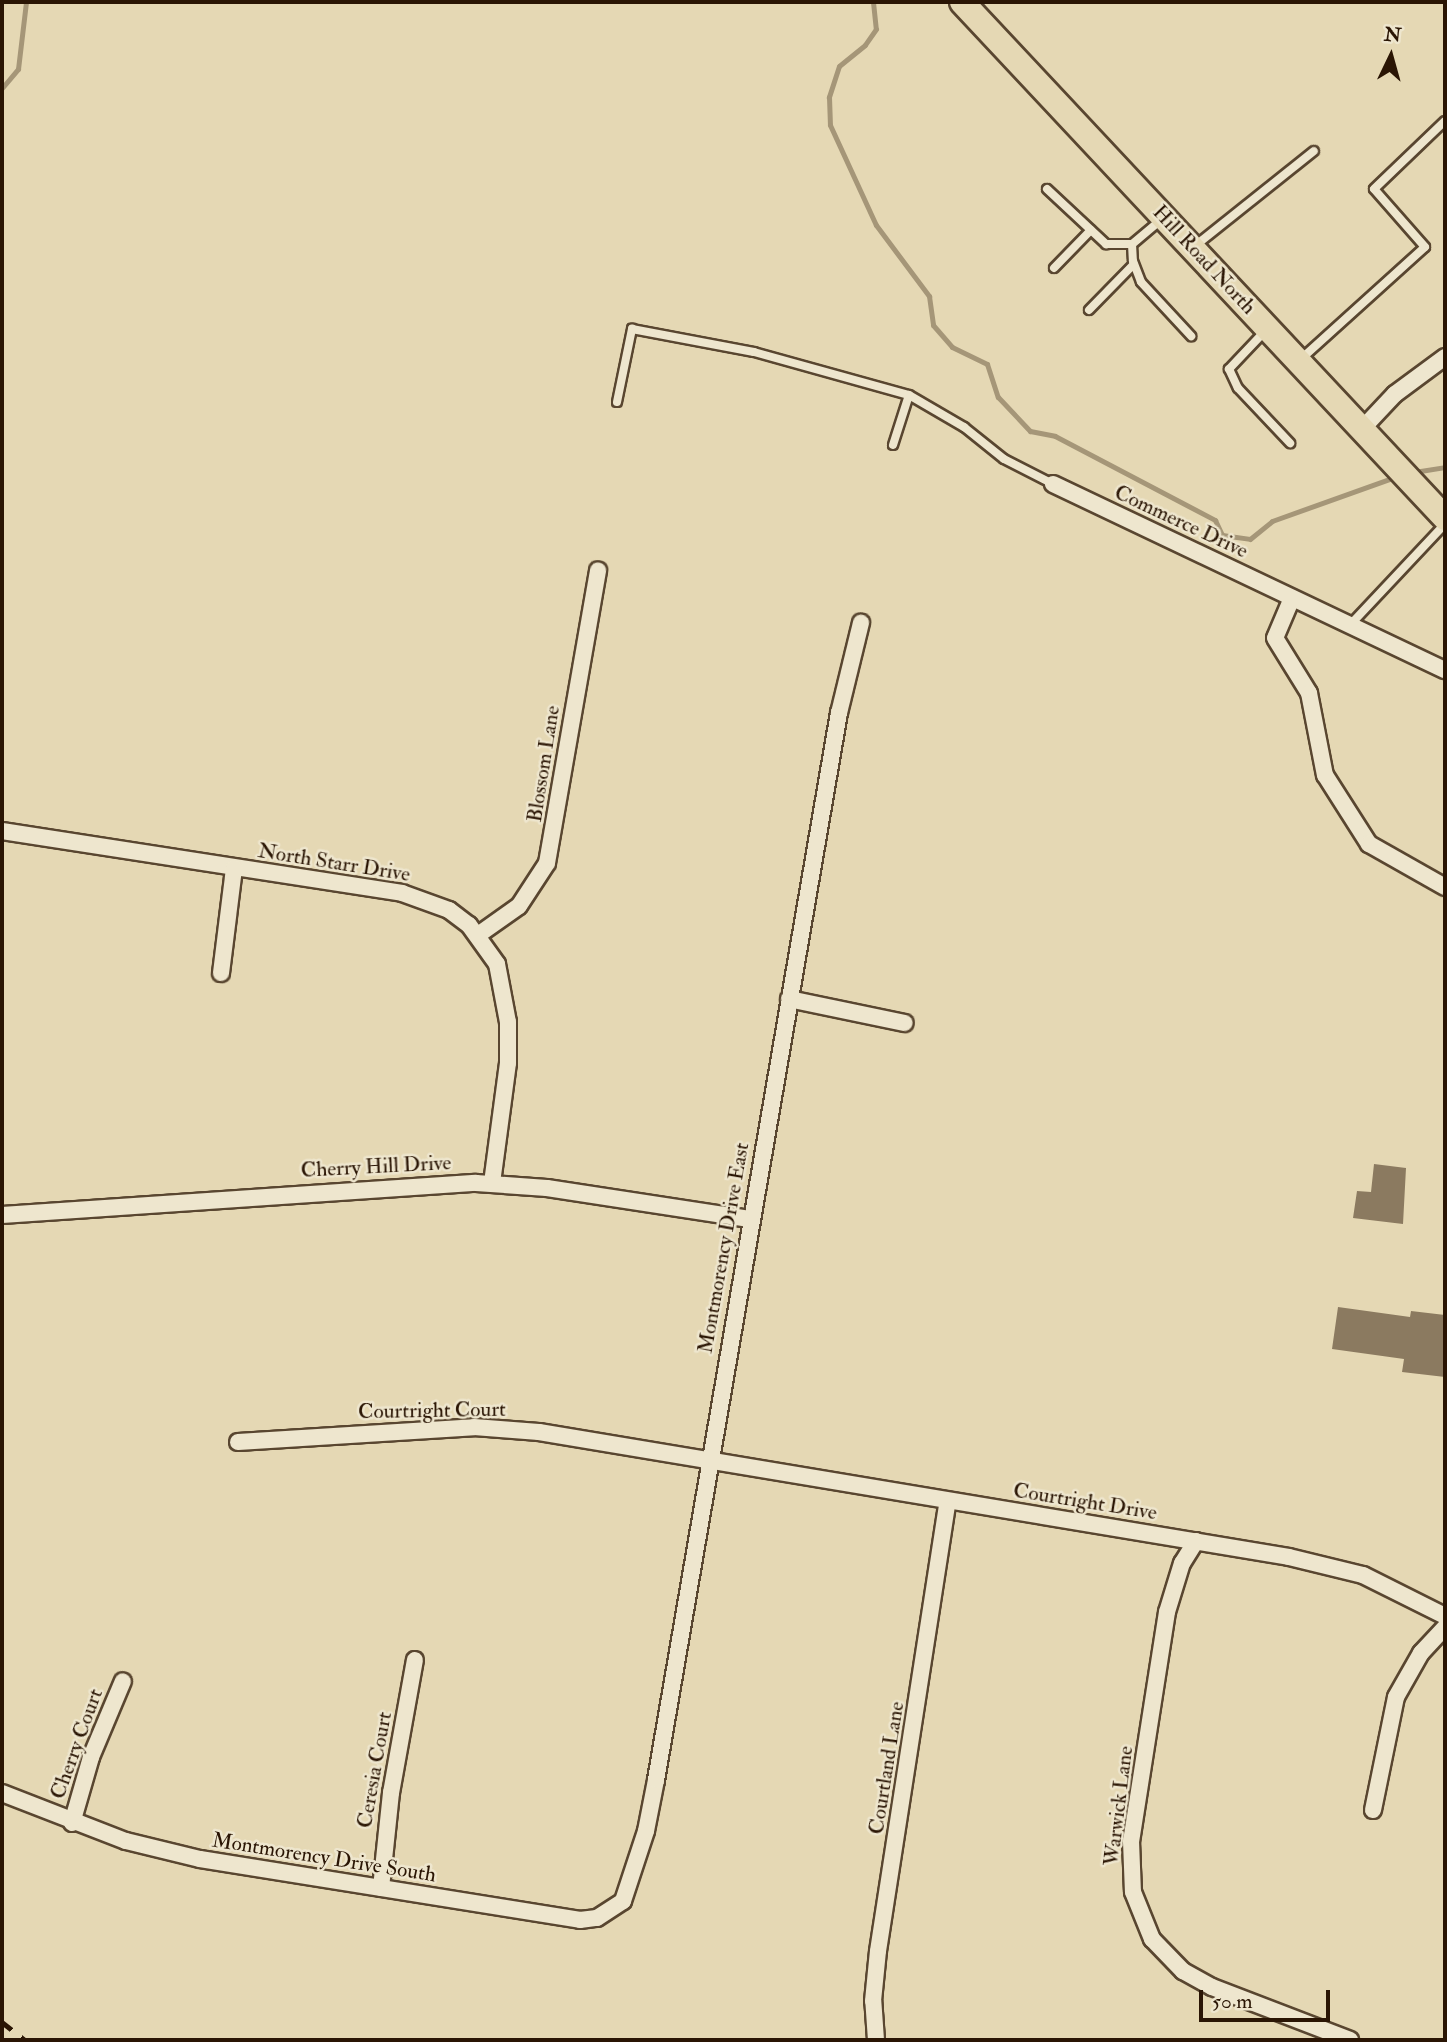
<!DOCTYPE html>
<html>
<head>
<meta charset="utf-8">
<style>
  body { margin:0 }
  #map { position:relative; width:1447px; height:2042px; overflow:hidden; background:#e5d8b4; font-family:"IM FELL Double Pica",serif }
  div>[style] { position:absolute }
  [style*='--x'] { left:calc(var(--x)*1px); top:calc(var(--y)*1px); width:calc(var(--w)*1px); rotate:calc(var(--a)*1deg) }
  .stream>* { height:5px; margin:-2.5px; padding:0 2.5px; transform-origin:2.5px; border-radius:2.5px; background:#a59678 }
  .building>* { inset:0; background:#8b7a60 }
  .roads { filter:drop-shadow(2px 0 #594630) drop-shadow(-2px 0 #594630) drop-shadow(0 2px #594630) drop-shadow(0 -2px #594630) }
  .service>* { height:8px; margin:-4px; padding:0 4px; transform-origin:4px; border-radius:4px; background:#eee6ce }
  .minor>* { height:16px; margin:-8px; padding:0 8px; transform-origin:8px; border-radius:8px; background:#eee6ce }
  .primary>* { height:24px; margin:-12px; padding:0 12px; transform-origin:12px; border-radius:12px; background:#e5d8b4 }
  .rail>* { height:5px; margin-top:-2.5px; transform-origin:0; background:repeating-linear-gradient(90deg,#2a1504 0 12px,transparent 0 24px) }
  span { translate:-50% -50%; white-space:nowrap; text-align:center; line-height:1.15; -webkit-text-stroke:5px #eee6ce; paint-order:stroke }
  .street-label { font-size:21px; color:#2a1504 }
  .frame { position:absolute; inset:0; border:4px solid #2a1504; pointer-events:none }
  .north { position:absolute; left:1356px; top:21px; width:70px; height:70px; -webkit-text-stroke:5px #eee6ce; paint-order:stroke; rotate:5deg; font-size:19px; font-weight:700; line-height:28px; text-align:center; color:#2a1504 }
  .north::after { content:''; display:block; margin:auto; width:24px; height:32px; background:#2a1504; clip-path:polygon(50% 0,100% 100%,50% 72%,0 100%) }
  .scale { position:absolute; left:1199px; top:1990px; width:131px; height:32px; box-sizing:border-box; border:4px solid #2a1504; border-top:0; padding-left:9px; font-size:21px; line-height:24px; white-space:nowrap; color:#2a1504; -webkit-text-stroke:5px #eee6ce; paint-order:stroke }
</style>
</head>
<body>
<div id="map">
  <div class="stream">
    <i style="--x:873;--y:2;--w:27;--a:84"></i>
    <i style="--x:876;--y:29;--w:19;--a:125"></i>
    <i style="--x:865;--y:45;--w:33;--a:141"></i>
    <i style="--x:839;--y:66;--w:33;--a:108"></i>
    <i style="--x:829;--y:97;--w:28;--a:88"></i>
    <i style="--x:830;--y:125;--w:110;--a:65.3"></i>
    <i style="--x:876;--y:225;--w:89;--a:53.3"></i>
    <i style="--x:929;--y:296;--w:29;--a:82"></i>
    <i style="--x:933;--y:325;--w:29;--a:49"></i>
    <i style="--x:952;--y:347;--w:39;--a:26"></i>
    <i style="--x:987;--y:364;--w:35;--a:72"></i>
    <i style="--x:998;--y:397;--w:47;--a:46.7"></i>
    <i style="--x:1030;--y:431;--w:25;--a:11"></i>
    <i style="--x:1055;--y:436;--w:181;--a:27.7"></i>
    <i style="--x:1215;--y:520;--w:17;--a:65"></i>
    <i style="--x:1222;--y:535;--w:28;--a:8"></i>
    <i style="--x:1250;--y:539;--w:28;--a:-39"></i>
    <i style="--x:1272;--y:521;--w:134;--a:-19.7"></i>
    <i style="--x:2;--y:88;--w:25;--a:-50"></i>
    <i style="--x:18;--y:69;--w:67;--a:-83.2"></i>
    <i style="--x:1414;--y:472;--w:31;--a:-9"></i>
  </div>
  <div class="building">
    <i style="clip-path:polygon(1374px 1164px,1406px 1168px,1403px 1224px,1353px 1218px,1357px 1191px,1371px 1192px)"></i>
    <i style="clip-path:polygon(1338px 1307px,1410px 1317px,1411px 1311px,1445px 1315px,1445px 1377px,1402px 1372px,1404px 1359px,1332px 1349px)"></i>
  </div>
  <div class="roads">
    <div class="service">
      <i style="--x:1047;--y:189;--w:81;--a:43"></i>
      <i style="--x:1106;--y:244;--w:26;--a:0"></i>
      <i style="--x:1162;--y:219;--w:39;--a:140"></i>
      <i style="--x:1132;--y:244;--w:17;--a:87"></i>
      <i style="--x:1133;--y:261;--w:22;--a:69"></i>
      <i style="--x:1141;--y:282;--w:74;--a:47.2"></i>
      <i style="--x:1195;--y:246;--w:152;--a:-38.6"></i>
      <i style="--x:1054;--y:268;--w:53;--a:-45.8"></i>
      <i style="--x:1089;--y:310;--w:64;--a:-45.6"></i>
      <i style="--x:1266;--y:330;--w:54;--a:133.5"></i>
      <i style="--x:1229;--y:369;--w:21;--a:65"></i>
      <i style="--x:1238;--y:388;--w:76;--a:46.6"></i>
      <i style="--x:1301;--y:359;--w:167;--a:-42.1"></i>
      <i style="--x:1425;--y:247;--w:77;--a:-131.3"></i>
      <i style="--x:1374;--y:189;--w:98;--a:-43.8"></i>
      <i style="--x:617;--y:402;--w:75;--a:-78.4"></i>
      <i style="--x:632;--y:329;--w:124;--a:10.7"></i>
      <i style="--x:754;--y:352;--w:161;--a:15.5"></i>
      <i style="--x:893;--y:445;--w:52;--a:-72.3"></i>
      <i style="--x:909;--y:395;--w:64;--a:30.2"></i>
      <i style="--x:964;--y:427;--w:51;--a:38.7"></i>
      <i style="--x:1004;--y:459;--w:55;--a:27"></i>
      <i style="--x:1350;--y:625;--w:139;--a:-46.8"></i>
    </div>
    <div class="minor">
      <i style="--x:1362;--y:429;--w:48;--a:-46.7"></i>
      <i style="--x:1395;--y:394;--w:62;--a:-36.5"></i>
      <i style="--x:1053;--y:484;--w:434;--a:25.4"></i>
      <i style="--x:1292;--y:598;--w:43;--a:113"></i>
      <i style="--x:1275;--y:638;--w:65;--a:58.3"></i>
      <i style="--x:1309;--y:693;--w:84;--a:79"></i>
      <i style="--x:1325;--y:775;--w:82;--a:57.5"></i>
      <i style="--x:1369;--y:844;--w:87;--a:29.5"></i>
      <i style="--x:2;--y:831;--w:405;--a:8.8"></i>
      <i style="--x:402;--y:893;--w:50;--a:19.9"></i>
      <i style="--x:449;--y:910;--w:25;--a:37"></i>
      <i style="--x:469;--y:925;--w:48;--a:54.3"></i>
      <i style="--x:497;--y:964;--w:59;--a:79.3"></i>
      <i style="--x:508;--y:1022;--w:41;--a:90"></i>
      <i style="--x:508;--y:1063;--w:121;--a:97.6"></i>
      <i style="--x:478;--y:935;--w:50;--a:-35.3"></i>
      <i style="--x:519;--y:906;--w:51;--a:-56.9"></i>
      <i style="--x:547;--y:863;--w:297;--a:-80.1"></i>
      <i style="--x:221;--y:973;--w:106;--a:-82.9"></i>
      <i style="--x:789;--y:999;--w:118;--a:11.7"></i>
      <i style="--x:2;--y:1215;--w:475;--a:-3.9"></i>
      <i style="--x:476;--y:1183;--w:71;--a:4"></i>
      <i style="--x:547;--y:1188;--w:205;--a:8.7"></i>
      <i style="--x:238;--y:1442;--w:236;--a:-3.6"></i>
      <i style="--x:474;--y:1427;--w:65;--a:4.4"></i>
      <i style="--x:539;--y:1432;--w:760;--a:9.46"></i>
      <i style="--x:1289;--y:1557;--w:76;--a:13.7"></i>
      <i style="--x:1363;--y:1575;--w:92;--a:26.6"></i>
      <i style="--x:1196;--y:1541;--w:26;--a:122"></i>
      <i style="--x:1182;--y:1563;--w:51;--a:107"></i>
      <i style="--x:1167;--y:1612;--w:232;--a:98.9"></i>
      <i style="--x:1131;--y:1841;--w:51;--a:87.8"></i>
      <i style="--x:1133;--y:1892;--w:51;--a:68"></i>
      <i style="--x:1152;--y:1939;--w:45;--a:45.9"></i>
      <i style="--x:1183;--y:1971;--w:33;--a:29"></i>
      <i style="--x:1212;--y:1987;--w:148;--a:21"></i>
      <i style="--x:2;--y:1793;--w:133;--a:21.2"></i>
      <i style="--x:126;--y:1841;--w:76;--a:13.7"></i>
      <i style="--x:200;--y:1859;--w:385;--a:9.1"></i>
      <i style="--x:580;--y:1920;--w:17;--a:-7"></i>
      <i style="--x:597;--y:1918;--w:31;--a:-33"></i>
      <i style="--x:623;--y:1901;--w:74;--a:-71.8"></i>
      <i style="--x:646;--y:1831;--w:52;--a:-78.9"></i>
      <i style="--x:656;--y:1780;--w:1083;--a:-80.27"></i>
      <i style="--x:839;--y:713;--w:93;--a:-76.3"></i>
      <i style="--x:1373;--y:1810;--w:115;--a:-78.5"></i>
      <i style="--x:1396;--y:1697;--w:51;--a:-60.4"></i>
      <i style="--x:1421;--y:1653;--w:35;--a:-47"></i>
      <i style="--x:72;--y:1823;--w:69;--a:-73.9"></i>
      <i style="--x:91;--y:1757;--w:82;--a:-67.2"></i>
      <i style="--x:381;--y:1888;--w:96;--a:-84"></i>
      <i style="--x:391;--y:1793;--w:135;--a:-79.8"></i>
      <i style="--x:876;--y:2040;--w:39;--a:-94"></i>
      <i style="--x:873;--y:2001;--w:50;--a:-84.3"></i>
      <i style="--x:878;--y:1951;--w:455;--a:-81.2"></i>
    </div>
    <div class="primary">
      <i style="--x:962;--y:2;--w:707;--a:46.89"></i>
    </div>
  </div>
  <div class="rail">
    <i style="--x:2;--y:2022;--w:29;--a:38"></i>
  </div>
  <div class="street-label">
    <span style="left:1204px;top:260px;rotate:47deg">Hill Road North</span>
    <span style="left:1181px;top:522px;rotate:25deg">Commerce Drive</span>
    <span style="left:544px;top:764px;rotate:-81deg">Blossom Lane</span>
    <span style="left:334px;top:863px;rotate:9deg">North Starr Drive</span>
    <span style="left:376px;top:1167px;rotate:-3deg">Cherry Hill Drive</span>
    <span style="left:724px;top:1248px;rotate:-80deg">Montmorency Drive East</span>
    <span style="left:432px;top:1411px;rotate:-1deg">Courtright Court</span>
    <span style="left:1085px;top:1502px;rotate:9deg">Courtright Drive</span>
    <span style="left:77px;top:1744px;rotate:-70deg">Cherry Court</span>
    <span style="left:887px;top:1768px;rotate:-81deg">Courtland Lane</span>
    <span style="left:375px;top:1770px;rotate:-80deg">Ceresia Court</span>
    <span style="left:1119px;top:1806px;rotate:-83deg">Warwick Lane</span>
    <span style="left:324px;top:1858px;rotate:9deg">Montmorency Drive South</span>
  </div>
  <div class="frame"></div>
  <div class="north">N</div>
  <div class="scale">50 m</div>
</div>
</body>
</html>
